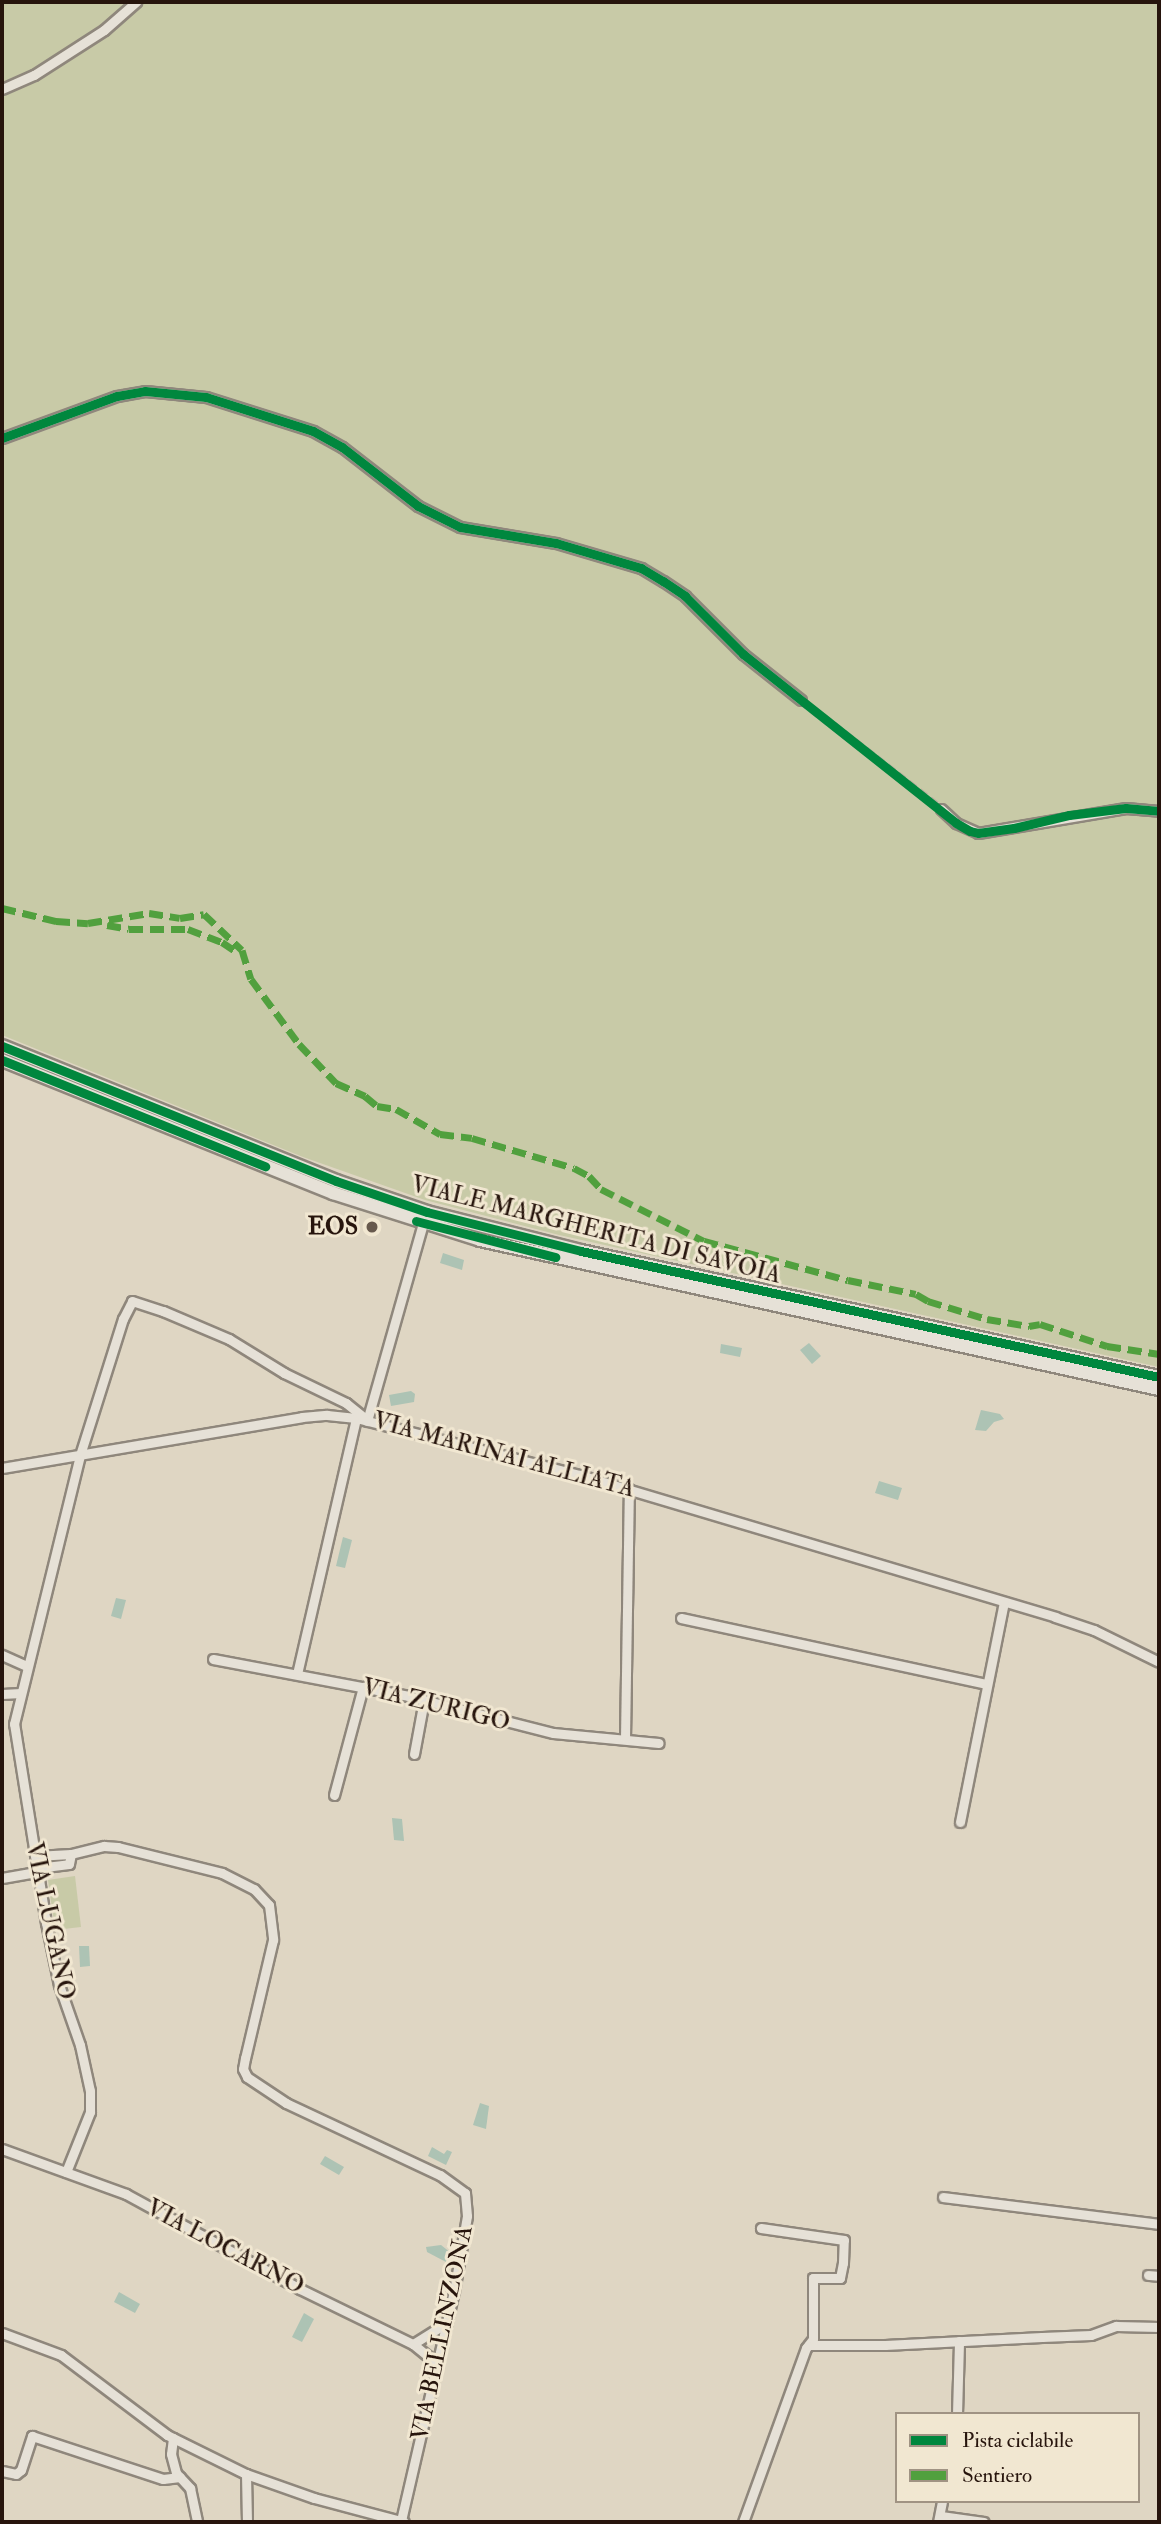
<!DOCTYPE html>
<html>
<head>
<meta charset="utf-8">
<style>
  body { margin:0 }
  #map { position:relative; width:1161px; height:2524px; overflow:hidden; background:#dfd6c3; font-family:"IM FELL Double Pica",serif }
  div>[style] { position:absolute }
  [style*='--x'] { left:calc(var(--x)*1px); top:calc(var(--y)*1px); width:calc(var(--w)*1px); rotate:calc(var(--a)*1deg) }
  .green>* { inset:0; background:#c8caa7 }
  .water>* { inset:0; background:#adc3b4 }
  .street-tunnel>* { height:9px; margin-top:-4.5px; transform-origin:0; background:repeating-linear-gradient(90deg,#baaf9f 0 9px,transparent 0 13.5px) }
  .roads { filter:drop-shadow(2px 0 #8f877c) drop-shadow(-2px 0 #8f877c) drop-shadow(0 2px #8f877c) drop-shadow(0 -2px #8f877c) }
  .street>* { height:9px; margin:-4.5px; padding:0 4.5px; transform-origin:4.5px; border-radius:4.5px; background:#e6e1d7 }
  .secondary>* { height:12px; margin:-6px; padding:0 6px; transform-origin:6px; border-radius:6px; background:#e6e1d7 }
  .quiet>* { height:7px; margin-top:-3.5px; transform-origin:0; background:repeating-linear-gradient(90deg,#51a03e 0 14px,transparent 0 21px) }
  .cycleway>* { height:9px; margin:-4.5px; padding:0 4.5px; transform-origin:4.5px; border-radius:4.5px; background:#00873e }
  .dots>* { width:19px; height:19px; translate:-50% -50%; box-sizing:border-box; border:4px solid #f1e7d1; border-radius:50% }
  span { translate:-50% -50%; white-space:nowrap; text-align:center; line-height:1.15; -webkit-text-stroke:6px #f1e7d1; paint-order:stroke }
  .poi-label { font-size:24px; color:#27150d; font-weight:700 }
  .right { translate:-100% -50%; text-align:right }
  .street-label { font-size:24px; color:#27150d }
  .frame { position:absolute; inset:0; border:4px solid #27150d; pointer-events:none }
  .legend { position:absolute; left:895px; top:2412px; width:245px; height:91px; box-sizing:border-box; background:#f1e7d1; border:2px solid #a09383; margin:0; padding:9px 12px; list-style:none; font-size:21px; color:#27150d }
  .legend li { display:flex; align-items:center; gap:14px; height:35px }
  .legend b { width:35px; border:2px solid #a09383 }
</style>
</head>
<body>
<div id="map">
  <div class="green">
    <i style="clip-path:polygon(2px 2px,1159px 2px,1159px 1367px,559px 1235px,425px 1200px,303px 1157px,2px 1035px)"></i>
    <i style="clip-path:polygon(75px 1876px,81px 1927px,55px 1930px,48px 1880px)"></i>
  </div>
  <div class="water">
    <i style="clip-path:polygon(443px 1253px,464px 1260px,462px 1270px,440px 1263px)"></i>
    <i style="clip-path:polygon(809px 1343px,821px 1356px,812px 1364px,800px 1350px)"></i>
    <i style="clip-path:polygon(721px 1344px,742px 1348px,740px 1357px,720px 1353px)"></i>
    <i style="clip-path:polygon(411px 1391px,415px 1394px,414px 1402px,391px 1406px,389px 1395px)"></i>
    <i style="clip-path:polygon(981px 1410px,1000px 1414px,1004px 1419px,994px 1422px,986px 1431px,975px 1430px)"></i>
    <i style="clip-path:polygon(879px 1481px,902px 1488px,898px 1500px,875px 1493px)"></i>
    <i style="clip-path:polygon(343px 1537px,352px 1540px,345px 1568px,336px 1566px)"></i>
    <i style="clip-path:polygon(116px 1598px,126px 1600px,121px 1619px,111px 1616px)"></i>
    <i style="clip-path:polygon(392px 1818px,402px 1819px,404px 1841px,394px 1840px)"></i>
    <i style="clip-path:polygon(79px 1946px,89px 1946px,90px 1966px,80px 1967px)"></i>
    <i style="clip-path:polygon(480px 2103px,489px 2106px,486px 2129px,473px 2125px)"></i>
    <i style="clip-path:polygon(432px 2147px,444px 2154px,447px 2150px,452px 2152px,446px 2165px,428px 2156px)"></i>
    <i style="clip-path:polygon(325px 2156px,344px 2167px,339px 2175px,320px 2164px)"></i>
    <i style="clip-path:polygon(441px 2245px,451px 2253px,446px 2262px,427px 2252px,426px 2247px)"></i>
    <i style="clip-path:polygon(119px 2292px,140px 2304px,135px 2313px,114px 2302px)"></i>
    <i style="clip-path:polygon(304px 2313px,314px 2319px,302px 2342px,292px 2337px)"></i>
  </div>
  <div class="street-tunnel">
    <i style="--x:801;--y:700;--w:177;--a:37.9"></i>
  </div>
  <div class="roads">
    <div class="street">
      <i style="--x:2;--y:89;--w:35;--a:-24"></i>
      <i style="--x:34;--y:75;--w:83;--a:-32.7"></i>
      <i style="--x:104;--y:30;--w:43;--a:-41.2"></i>
      <i style="--x:2;--y:438;--w:122;--a:-20.1"></i>
      <i style="--x:117;--y:396;--w:28;--a:-10"></i>
      <i style="--x:145;--y:391;--w:61;--a:5.6"></i>
      <i style="--x:206;--y:397;--w:112;--a:17.6"></i>
      <i style="--x:313;--y:431;--w:33;--a:29"></i>
      <i style="--x:342;--y:447;--w:96;--a:37.8"></i>
      <i style="--x:418;--y:506;--w:47;--a:26.6"></i>
      <i style="--x:460;--y:527;--w:97;--a:9.5"></i>
      <i style="--x:556;--y:543;--w:89;--a:16.4"></i>
      <i style="--x:641;--y:568;--w:26;--a:31"></i>
      <i style="--x:663;--y:581;--w:27;--a:34"></i>
      <i style="--x:685;--y:596;--w:82;--a:45"></i>
      <i style="--x:743;--y:654;--w:74;--a:38.4"></i>
      <i style="--x:941;--y:809;--w:21;--a:43"></i>
      <i style="--x:956;--y:823;--w:24;--a:24"></i>
      <i style="--x:978;--y:833;--w:150;--a:-9.6"></i>
      <i style="--x:1126;--y:808;--w:33;--a:5"></i>
      <i style="--x:367;--y:1421;--w:206;--a:-74.2"></i>
      <i style="--x:2;--y:1468;--w:304;--a:-9.6"></i>
      <i style="--x:302;--y:1417;--w:25;--a:-5"></i>
      <i style="--x:327;--y:1415;--w:29;--a:6"></i>
      <i style="--x:356;--y:1418;--w:231;--a:14.3"></i>
      <i style="--x:580;--y:1475;--w:496;--a:16.6"></i>
      <i style="--x:1055;--y:1617;--w:41;--a:18.4"></i>
      <i style="--x:1094;--y:1630;--w:72;--a:26.2"></i>
      <i style="--x:681;--y:1618;--w:313;--a:12.2"></i>
      <i style="--x:2;--y:1655;--w:27;--a:24"></i>
      <i style="--x:213;--y:1659;--w:198;--a:10.7"></i>
      <i style="--x:408;--y:1696;--w:150;--a:14.3"></i>
      <i style="--x:553;--y:1733;--w:106;--a:5.4"></i>
      <i style="--x:297;--y:1674;--w:263;--a:-77"></i>
      <i style="--x:2;--y:1694;--w:19;--a:-3"></i>
      <i style="--x:625;--y:1738;--w:249;--a:-89.1"></i>
      <i style="--x:414;--y:1754;--w:55;--a:-79.5"></i>
      <i style="--x:334;--y:1795;--w:112;--a:-75"></i>
      <i style="--x:960;--y:1822;--w:224;--a:-78.7"></i>
      <i style="--x:35;--y:1856;--w:36;--a:-3"></i>
      <i style="--x:71;--y:1854;--w:34;--a:-14"></i>
      <i style="--x:104;--y:1846;--w:14;--a:4"></i>
      <i style="--x:118;--y:1847;--w:107;--a:14"></i>
      <i style="--x:222;--y:1873;--w:36;--a:27"></i>
      <i style="--x:254;--y:1889;--w:22;--a:47"></i>
      <i style="--x:269;--y:1905;--w:35;--a:83"></i>
      <i style="--x:273;--y:1940;--w:121;--a:103.3"></i>
      <i style="--x:245;--y:2058;--w:11;--a:100"></i>
      <i style="--x:243;--y:2069;--w:9;--a:63"></i>
      <i style="--x:247;--y:2077;--w:47;--a:33.7"></i>
      <i style="--x:286;--y:2103;--w:170;--a:25.1"></i>
      <i style="--x:440;--y:2175;--w:31;--a:36"></i>
      <i style="--x:465;--y:2193;--w:23;--a:85"></i>
      <i style="--x:467;--y:2216;--w:76;--a:99.8"></i>
      <i style="--x:454;--y:2291;--w:236;--a:103"></i>
      <i style="--x:37;--y:1868;--w:32;--a:-7"></i>
      <i style="--x:69;--y:1864;--w:10;--a:-79"></i>
      <i style="--x:2;--y:1878;--w:36;--a:-10"></i>
      <i style="--x:2;--y:2149;--w:132;--a:19.9"></i>
      <i style="--x:126;--y:2194;--w:198;--a:28.6"></i>
      <i style="--x:300;--y:2289;--w:126;--a:26"></i>
      <i style="--x:413;--y:2344;--w:32;--a:39"></i>
      <i style="--x:66;--y:2172;--w:65;--a:-68.2"></i>
      <i style="--x:90;--y:2112;--w:21;--a:-90"></i>
      <i style="--x:90;--y:2091;--w:47;--a:-102.3"></i>
      <i style="--x:80;--y:2045;--w:64;--a:-109.3"></i>
      <i style="--x:59;--y:1985;--w:63;--a:-101.8"></i>
      <i style="--x:46;--y:1923;--w:202;--a:-99.1"></i>
      <i style="--x:14;--y:1724;--w:277;--a:-76.2"></i>
      <i style="--x:80;--y:1455;--w:143;--a:-72.5"></i>
      <i style="--x:123;--y:1319;--w:20;--a:-63"></i>
      <i style="--x:132;--y:1301;--w:33;--a:18"></i>
      <i style="--x:163;--y:1311;--w:72;--a:23"></i>
      <i style="--x:229;--y:1339;--w:65;--a:31.7"></i>
      <i style="--x:284;--y:1373;--w:69;--a:25.8"></i>
      <i style="--x:346;--y:1403;--w:26;--a:39"></i>
      <i style="--x:943;--y:2197;--w:218;--a:7.1"></i>
      <i style="--x:1148;--y:2275;--w:11;--a:5"></i>
      <i style="--x:2;--y:2333;--w:63;--a:20.4"></i>
      <i style="--x:61;--y:2355;--w:133;--a:37"></i>
      <i style="--x:167;--y:2435;--w:88;--a:26.3"></i>
      <i style="--x:246;--y:2474;--w:72;--a:19.4"></i>
      <i style="--x:314;--y:2498;--w:93;--a:14.9"></i>
      <i style="--x:413;--y:2344;--w:40;--a:-32"></i>
      <i style="--x:809;--y:2345;--w:76;--a:0"></i>
      <i style="--x:885;--y:2345;--w:157;--a:-2.9"></i>
      <i style="--x:1042;--y:2337;--w:49;--a:-2.3"></i>
      <i style="--x:1091;--y:2335;--w:27;--a:-20"></i>
      <i style="--x:1116;--y:2326;--w:43;--a:1.3"></i>
      <i style="--x:957;--y:2414;--w:73;--a:-88.4"></i>
      <i style="--x:173;--y:2438;--w:16;--a:97"></i>
      <i style="--x:171;--y:2454;--w:20;--a:75"></i>
      <i style="--x:176;--y:2473;--w:21;--a:47"></i>
      <i style="--x:190;--y:2488;--w:35;--a:78"></i>
      <i style="--x:2;--y:2471;--w:14;--a:12"></i>
      <i style="--x:16;--y:2474;--w:6;--a:-39"></i>
      <i style="--x:21;--y:2470;--w:36;--a:-72"></i>
      <i style="--x:32;--y:2436;--w:138;--a:18.2"></i>
      <i style="--x:163;--y:2479;--w:17;--a:-7"></i>
      <i style="--x:246;--y:2474;--w:48;--a:88.8"></i>
      <i style="--x:941;--y:2516;--w:43;--a:7.9"></i>
      <i style="--x:743;--y:2522;--w:185;--a:-70.1"></i>
      <i style="--x:806;--y:2348;--w:11;--a:-52"></i>
      <i style="--x:813;--y:2339;--w:61;--a:-90"></i>
      <i style="--x:813;--y:2278;--w:27;--a:0"></i>
      <i style="--x:840;--y:2278;--w:15;--a:-79"></i>
      <i style="--x:843;--y:2263;--w:23;--a:-88"></i>
      <i style="--x:844;--y:2240;--w:84;--a:-171.8"></i>
      <i style="--x:938;--y:2522;--w:21;--a:-79"></i>
    </div>
    <div class="secondary">
      <i style="--x:2;--y:1046;--w:360;--a:22"></i>
      <i style="--x:336;--y:1181;--w:96;--a:18.8"></i>
      <i style="--x:427;--y:1212;--w:159;--a:14.2"></i>
      <i style="--x:581;--y:1251;--w:592;--a:12.3"></i>
      <i style="--x:2;--y:1060;--w:357;--a:21.9"></i>
      <i style="--x:333;--y:1193;--w:154;--a:17.7"></i>
      <i style="--x:480;--y:1240;--w:695;--a:12.38"></i>
    </div>
  </div>
  <div class="quiet">
    <i style="--x:2;--y:908;--w:56;--a:13.5"></i>
    <i style="--x:56;--y:921;--w:32;--a:4"></i>
    <i style="--x:88;--y:923;--w:62;--a:-9.3"></i>
    <i style="--x:149;--y:913;--w:31;--a:9"></i>
    <i style="--x:180;--y:918;--w:24;--a:-9"></i>
    <i style="--x:204;--y:914;--w:52;--a:43.5"></i>
    <i style="--x:242;--y:950;--w:30;--a:73"></i>
    <i style="--x:251;--y:979;--w:81;--a:53.6"></i>
    <i style="--x:299;--y:1044;--w:54;--a:46.5"></i>
    <i style="--x:336;--y:1083;--w:32;--a:24"></i>
    <i style="--x:365;--y:1096;--w:16;--a:40"></i>
    <i style="--x:377;--y:1106;--w:19;--a:9"></i>
    <i style="--x:396;--y:1109;--w:51;--a:29.6"></i>
    <i style="--x:440;--y:1134;--w:32;--a:7"></i>
    <i style="--x:472;--y:1138;--w:106;--a:16.4"></i>
    <i style="--x:574;--y:1168;--w:17;--a:28"></i>
    <i style="--x:589;--y:1176;--w:18;--a:47"></i>
    <i style="--x:601;--y:1189;--w:115;--a:26.8"></i>
    <i style="--x:704;--y:1241;--w:149;--a:15.2"></i>
    <i style="--x:848;--y:1280;--w:69;--a:11.6"></i>
    <i style="--x:916;--y:1294;--w:14;--a:30"></i>
    <i style="--x:928;--y:1301;--w:62;--a:17"></i>
    <i style="--x:987;--y:1319;--w:43;--a:9.5"></i>
    <i style="--x:1029;--y:1326;--w:11;--a:-10"></i>
    <i style="--x:1040;--y:1324;--w:71;--a:18.2"></i>
    <i style="--x:1107;--y:1346;--w:53;--a:8.7"></i>
    <i style="--x:107;--y:925;--w:22;--a:10"></i>
    <i style="--x:129;--y:929;--w:59;--a:0"></i>
    <i style="--x:188;--y:929;--w:36;--a:21"></i>
    <i style="--x:222;--y:942;--w:14;--a:34"></i>
  </div>
  <div class="cycleway">
    <i style="--x:2;--y:438;--w:122;--a:-20.1"></i>
    <i style="--x:117;--y:396;--w:28;--a:-10"></i>
    <i style="--x:145;--y:391;--w:61;--a:5.6"></i>
    <i style="--x:206;--y:397;--w:112;--a:17.6"></i>
    <i style="--x:313;--y:431;--w:33;--a:29"></i>
    <i style="--x:342;--y:447;--w:96;--a:37.8"></i>
    <i style="--x:418;--y:506;--w:47;--a:26.6"></i>
    <i style="--x:460;--y:527;--w:97;--a:9.5"></i>
    <i style="--x:556;--y:543;--w:89;--a:16.4"></i>
    <i style="--x:641;--y:568;--w:26;--a:31"></i>
    <i style="--x:663;--y:581;--w:27;--a:34"></i>
    <i style="--x:685;--y:596;--w:82;--a:45"></i>
    <i style="--x:743;--y:654;--w:272;--a:38.4"></i>
    <i style="--x:956;--y:823;--w:16;--a:30"></i>
    <i style="--x:970;--y:831;--w:8;--a:14"></i>
    <i style="--x:978;--y:833;--w:36;--a:-8"></i>
    <i style="--x:1014;--y:828;--w:57;--a:-13.3"></i>
    <i style="--x:1069;--y:815;--w:57;--a:-7"></i>
    <i style="--x:1126;--y:808;--w:33;--a:5"></i>
    <i style="--x:2;--y:1046;--w:360;--a:22"></i>
    <i style="--x:336;--y:1181;--w:96;--a:18.8"></i>
    <i style="--x:427;--y:1212;--w:159;--a:14.2"></i>
    <i style="--x:581;--y:1251;--w:592;--a:12.3"></i>
    <i style="--x:2;--y:1060;--w:284;--a:22"></i>
    <i style="--x:416;--y:1221;--w:144;--a:14.5"></i>
  </div>
  <div class="dots">
    <i style="left:372px;top:1227px;background:#67594d"></i>
  </div>
  <div class="poi-label">
    <span class="right" style="left:358px;top:1227px">EOS</span>
  </div>
  <div class="street-label">
    <span style="left:596px;top:1230px;rotate:14deg">VIALE MARGHERITA DI SAVOIA</span>
    <span style="left:504px;top:1455px;rotate:15deg">VIA MARINAI ALLIATA</span>
    <span style="left:436px;top:1705px;rotate:14deg">VIA ZURIGO</span>
    <span style="left:50px;top:1921px;rotate:78deg">VIA LUGANO</span>
    <span style="left:225px;top:2247px;rotate:28deg">VIA LOCARNO</span>
    <span style="left:442px;top:2333px;rotate:-78deg">VIA BELLINZONA</span>
  </div>
  <div class="frame"></div>
  <ul class="legend">
  <li><b style="height:9px;background:#00873e"></b>Pista ciclabile</li>
  <li><b style="height:9px;background:#51a03e"></b>Sentiero</li>
  </ul>
</div>
</body>
</html>
